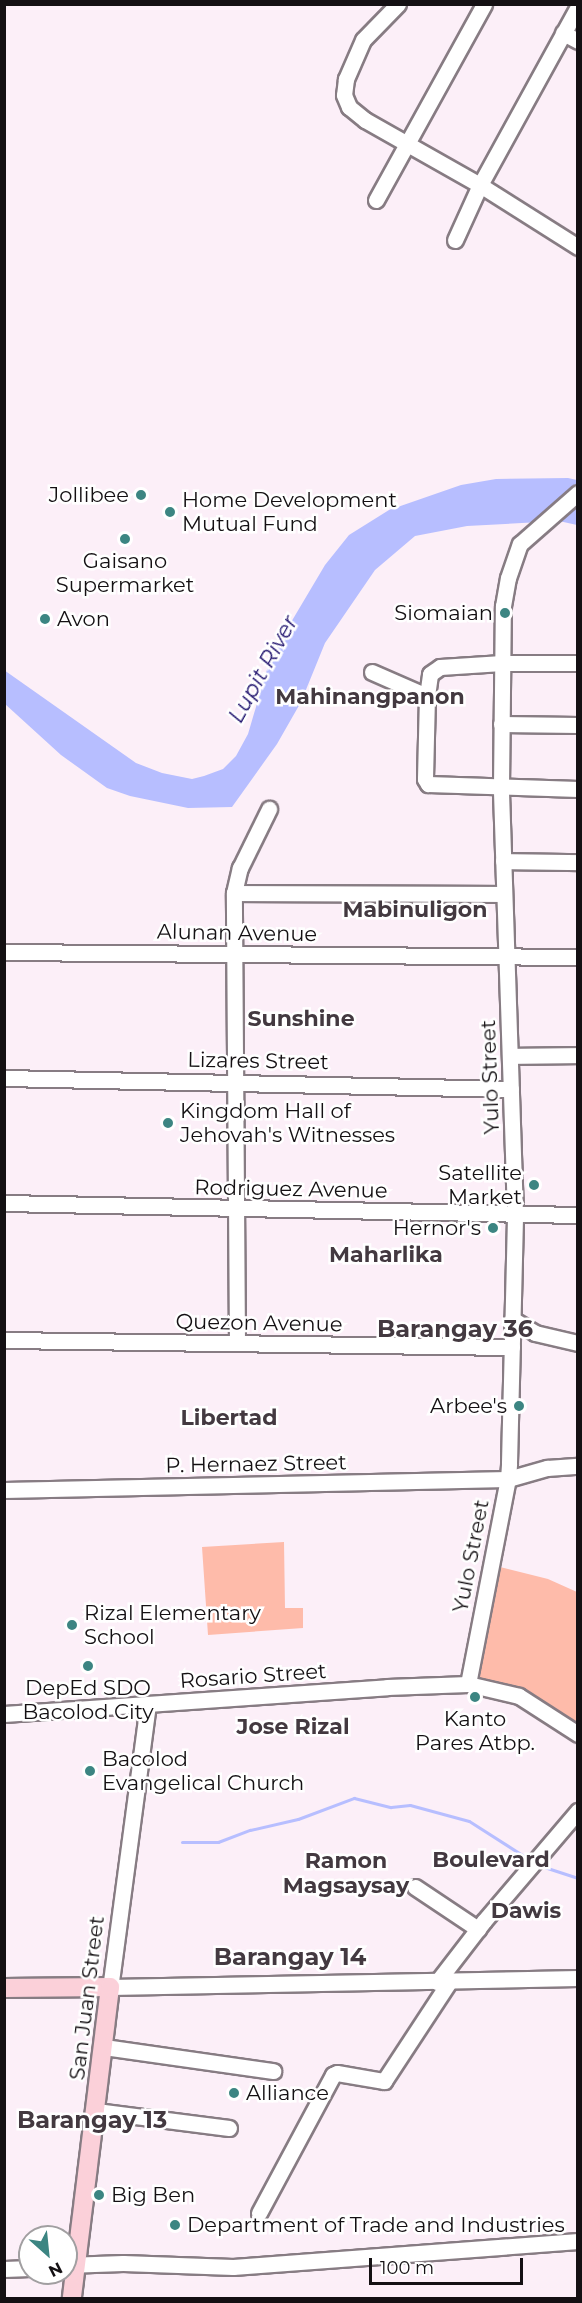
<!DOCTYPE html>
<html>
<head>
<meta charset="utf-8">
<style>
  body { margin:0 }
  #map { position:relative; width:582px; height:2303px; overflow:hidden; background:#fceff8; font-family:Montserrat,sans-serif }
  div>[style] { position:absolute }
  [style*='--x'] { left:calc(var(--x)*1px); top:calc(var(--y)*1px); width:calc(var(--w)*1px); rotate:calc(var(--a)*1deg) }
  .green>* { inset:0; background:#febbaa }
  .water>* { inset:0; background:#b7beff }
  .stream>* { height:3px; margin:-1.5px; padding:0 1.5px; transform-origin:1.5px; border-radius:1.5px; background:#b7beff }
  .roads { filter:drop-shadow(2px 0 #877c83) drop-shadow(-2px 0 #877c83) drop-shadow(0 2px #877c83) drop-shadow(0 -2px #877c83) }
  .minor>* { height:15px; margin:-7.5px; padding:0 7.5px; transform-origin:7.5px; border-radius:7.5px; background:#fff }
  .major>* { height:18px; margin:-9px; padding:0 9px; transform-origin:9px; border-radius:9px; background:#fbd0d9 }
  .dots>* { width:16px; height:16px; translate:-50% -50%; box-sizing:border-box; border:3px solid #fff; border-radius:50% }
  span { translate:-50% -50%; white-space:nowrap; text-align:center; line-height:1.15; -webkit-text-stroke:5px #fff; paint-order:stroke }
  .poi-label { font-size:21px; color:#141013 }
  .right { translate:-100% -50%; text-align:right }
  .left { translate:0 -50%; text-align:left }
  .street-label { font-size:21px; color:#141013 }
  .water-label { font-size:22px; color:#22156f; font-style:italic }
  .neighbourhood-label { font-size:22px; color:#433940; font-weight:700 }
  .quarter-label { font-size:24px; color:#433940; font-weight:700 }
  .frame { position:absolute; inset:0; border:6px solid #141013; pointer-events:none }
  .north { position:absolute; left:18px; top:2225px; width:60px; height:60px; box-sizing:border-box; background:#fff; border:2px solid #a19fa1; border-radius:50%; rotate:153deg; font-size:16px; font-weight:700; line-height:24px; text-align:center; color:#141013 }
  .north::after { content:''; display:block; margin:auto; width:21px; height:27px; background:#3c8582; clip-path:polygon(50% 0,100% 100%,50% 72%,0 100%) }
  .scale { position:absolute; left:369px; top:2258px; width:154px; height:27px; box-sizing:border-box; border:3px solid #141013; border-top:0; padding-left:8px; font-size:18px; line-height:21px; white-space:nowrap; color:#141013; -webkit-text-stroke:4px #fff; paint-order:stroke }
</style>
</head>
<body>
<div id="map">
  <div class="green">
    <i style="clip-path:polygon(284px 1542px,285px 1608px,303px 1608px,303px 1628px,208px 1635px,202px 1547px)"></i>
    <i style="clip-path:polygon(496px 1566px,548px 1579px,577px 1592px,577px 1723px,519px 1693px,479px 1682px)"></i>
  </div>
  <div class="water">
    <i style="clip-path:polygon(568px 478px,577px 480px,577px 525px,559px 521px,467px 526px,415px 536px,375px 570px,325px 643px,301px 702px,277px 744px,232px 807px,188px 808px,130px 796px,107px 788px,61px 755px,5px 704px,4px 670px,136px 763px,162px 773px,192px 779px,204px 776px,223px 769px,236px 756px,248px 734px,271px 656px,325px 565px,349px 535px,389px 510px,461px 485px,496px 479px)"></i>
  </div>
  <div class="stream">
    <i style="--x:182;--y:1842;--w:36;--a:0"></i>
    <i style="--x:218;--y:1842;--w:34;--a:-21"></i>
    <i style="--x:250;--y:1830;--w:49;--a:-12.9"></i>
    <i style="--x:298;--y:1819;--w:60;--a:-20.6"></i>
    <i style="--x:354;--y:1798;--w:38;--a:14"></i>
    <i style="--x:391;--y:1807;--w:19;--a:-6"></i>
    <i style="--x:410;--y:1805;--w:61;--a:15.2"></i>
    <i style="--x:469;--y:1821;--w:72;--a:32.6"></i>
    <i style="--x:538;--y:1865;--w:42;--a:18"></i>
  </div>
  <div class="roads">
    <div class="minor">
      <i style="--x:398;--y:4;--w:50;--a:134.2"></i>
      <i style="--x:363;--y:40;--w:43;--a:113.6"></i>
      <i style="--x:346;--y:79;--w:16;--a:97"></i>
      <i style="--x:344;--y:95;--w:13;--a:67"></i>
      <i style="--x:349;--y:107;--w:21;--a:39"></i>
      <i style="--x:365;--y:120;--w:132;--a:29.5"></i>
      <i style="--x:480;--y:185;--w:116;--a:32.3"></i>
      <i style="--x:563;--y:33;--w:17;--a:28"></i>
      <i style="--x:376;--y:200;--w:224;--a:-61.1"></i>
      <i style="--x:455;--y:240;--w:60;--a:-65.6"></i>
      <i style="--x:480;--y:185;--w:203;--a:-61.2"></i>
      <i style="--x:372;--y:672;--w:60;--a:23.6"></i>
      <i style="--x:427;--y:696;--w:83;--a:91.4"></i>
      <i style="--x:425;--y:779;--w:6;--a:59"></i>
      <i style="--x:428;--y:784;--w:150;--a:1.9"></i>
      <i style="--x:427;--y:696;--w:22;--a:-82"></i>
      <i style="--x:430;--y:674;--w:12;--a:-35"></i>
      <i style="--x:440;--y:667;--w:62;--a:-3.7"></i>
      <i style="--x:502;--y:663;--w:76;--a:0"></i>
      <i style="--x:501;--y:724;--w:77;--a:0.7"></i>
      <i style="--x:503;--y:861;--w:75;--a:0.8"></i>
      <i style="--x:234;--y:893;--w:270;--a:0.2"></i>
      <i style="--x:4;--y:952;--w:574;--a:0.5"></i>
      <i style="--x:510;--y:1056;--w:68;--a:-0.8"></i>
      <i style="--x:4;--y:1078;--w:507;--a:1.24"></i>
      <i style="--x:4;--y:1203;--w:574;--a:1.2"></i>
      <i style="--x:512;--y:1319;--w:27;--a:31"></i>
      <i style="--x:535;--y:1333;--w:44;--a:13.1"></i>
      <i style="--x:4;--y:1340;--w:508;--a:0.79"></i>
      <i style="--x:237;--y:1343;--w:450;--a:-90.4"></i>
      <i style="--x:234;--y:893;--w:26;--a:-77"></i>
      <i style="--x:240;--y:868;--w:66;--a:-63.8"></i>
      <i style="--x:4;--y:1490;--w:504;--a:-1.25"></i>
      <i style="--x:508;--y:1479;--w:41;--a:-15.8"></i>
      <i style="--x:547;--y:1468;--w:31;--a:-4"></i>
      <i style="--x:468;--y:1684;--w:209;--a:-79"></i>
      <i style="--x:508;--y:1479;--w:16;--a:-86"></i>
      <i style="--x:509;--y:1463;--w:249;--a:-88.6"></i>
      <i style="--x:515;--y:1214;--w:427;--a:-91.9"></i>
      <i style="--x:501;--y:787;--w:181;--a:-89.4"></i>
      <i style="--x:503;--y:606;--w:28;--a:-80"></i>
      <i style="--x:508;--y:578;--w:36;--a:-71"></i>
      <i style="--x:520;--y:544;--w:77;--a:-41.3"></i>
      <i style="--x:148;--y:1704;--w:286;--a:97.6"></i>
      <i style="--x:110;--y:1987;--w:468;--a:-1.1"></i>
      <i style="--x:4;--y:1714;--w:384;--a:-4"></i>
      <i style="--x:387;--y:1687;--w:81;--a:-2.1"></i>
      <i style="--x:468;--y:1684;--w:52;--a:13.2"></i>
      <i style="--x:519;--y:1696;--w:70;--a:32.8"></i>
      <i style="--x:415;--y:1887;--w:76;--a:33.7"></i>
      <i style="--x:437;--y:1982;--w:77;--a:-52.4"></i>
      <i style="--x:484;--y:1921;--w:145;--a:-49.5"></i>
      <i style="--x:104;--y:2047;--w:171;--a:8.1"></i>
      <i style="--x:96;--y:2111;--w:134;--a:7.3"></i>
      <i style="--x:259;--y:2213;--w:157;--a:-61.8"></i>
      <i style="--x:333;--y:2075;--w:4;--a:-27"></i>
      <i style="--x:337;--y:2073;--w:48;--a:9.7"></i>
      <i style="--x:384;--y:2081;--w:118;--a:-56.7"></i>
      <i style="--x:66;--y:2265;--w:57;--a:-2"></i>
      <i style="--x:123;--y:2263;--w:110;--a:2.1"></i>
      <i style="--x:233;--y:2267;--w:346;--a:-4.3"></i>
      <i style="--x:4;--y:2269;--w:26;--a:-2"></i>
    </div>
    <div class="major">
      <i style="--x:4;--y:1988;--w:106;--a:-0.5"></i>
      <i style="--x:110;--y:1987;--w:313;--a:97"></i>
    </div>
  </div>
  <div class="dots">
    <i style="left:141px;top:495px;background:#3c8582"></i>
    <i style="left:170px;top:512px;background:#3c8582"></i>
    <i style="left:125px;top:539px;background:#3c8582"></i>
    <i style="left:505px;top:613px;background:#3c8582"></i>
    <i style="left:45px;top:619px;background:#3c8582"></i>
    <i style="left:168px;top:1123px;background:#3c8582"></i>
    <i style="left:534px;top:1185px;background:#3c8582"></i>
    <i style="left:493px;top:1228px;background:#3c8582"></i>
    <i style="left:519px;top:1406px;background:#3c8582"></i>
    <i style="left:72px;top:1625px;background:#3c8582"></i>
    <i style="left:88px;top:1666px;background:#3c8582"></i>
    <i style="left:475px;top:1697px;background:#3c8582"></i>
    <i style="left:90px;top:1771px;background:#3c8582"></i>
    <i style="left:234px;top:2093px;background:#3c8582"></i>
    <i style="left:99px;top:2195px;background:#3c8582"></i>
    <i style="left:175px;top:2225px;background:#3c8582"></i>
  </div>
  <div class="poi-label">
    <span class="right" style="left:129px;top:495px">Jollibee</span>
    <span class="left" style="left:182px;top:512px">Home Development<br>Mutual Fund</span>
    <span style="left:125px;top:573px">Gaisano<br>Supermarket</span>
    <span class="right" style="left:493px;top:613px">Siomaian</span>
    <span class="left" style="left:57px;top:619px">Avon</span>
    <span class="left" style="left:180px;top:1123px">Kingdom Hall of<br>Jehovah's Witnesses</span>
    <span class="right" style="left:522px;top:1185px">Satellite<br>Market</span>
    <span class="right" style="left:481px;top:1228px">Hernor's</span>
    <span class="right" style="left:507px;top:1406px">Arbee's</span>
    <span class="left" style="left:84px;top:1625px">Rizal Elementary<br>School</span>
    <span style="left:88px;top:1700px">DepEd SDO<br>Bacolod City</span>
    <span style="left:475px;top:1731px">Kanto<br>Pares Atbp.</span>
    <span class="left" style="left:102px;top:1771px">Bacolod<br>Evangelical Church</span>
    <span class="left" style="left:246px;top:2093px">Alliance</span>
    <span class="left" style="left:111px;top:2195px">Big Ben</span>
    <span class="left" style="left:187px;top:2225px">Department of Trade and Industries</span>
  </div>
  <div class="street-label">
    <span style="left:237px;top:933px;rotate:1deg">Alunan Avenue</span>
    <span style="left:258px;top:1061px;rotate:1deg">Lizares Street</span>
    <span style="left:490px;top:1077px;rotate:-92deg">Yulo Street</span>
    <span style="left:291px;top:1189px;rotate:1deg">Rodriguez Avenue</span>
    <span style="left:259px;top:1323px;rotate:1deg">Quezon Avenue</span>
    <span style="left:256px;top:1464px;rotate:-1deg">P. Hernaez Street</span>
    <span style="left:471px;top:1556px;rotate:-79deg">Yulo Street</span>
    <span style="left:253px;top:1676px;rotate:-4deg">Rosario Street</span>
    <span style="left:87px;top:1998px;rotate:-83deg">San Juan Street</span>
  </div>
  <div class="water-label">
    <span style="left:263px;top:669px;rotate:-61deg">Lupit River</span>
  </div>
  <div class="neighbourhood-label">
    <span style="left:370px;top:697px">Mahinangpanon</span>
    <span style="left:415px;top:910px">Mabinuligon</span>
    <span style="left:301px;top:1019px">Sunshine</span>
    <span style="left:386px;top:1255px">Maharlika</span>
    <span style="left:229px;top:1418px">Libertad</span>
    <span style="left:293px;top:1727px">Jose Rizal</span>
    <span style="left:346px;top:1873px">Ramon<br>Magsaysay</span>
    <span style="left:491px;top:1860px">Boulevard</span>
    <span style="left:526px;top:1911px">Dawis</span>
  </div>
  <div class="quarter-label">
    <span style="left:455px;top:1329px">Barangay 36</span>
    <span style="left:290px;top:1957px">Barangay 14</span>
    <span style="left:92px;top:2120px">Barangay 13</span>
  </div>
  <div class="frame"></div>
  <div class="north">N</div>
  <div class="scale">100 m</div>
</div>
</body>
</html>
